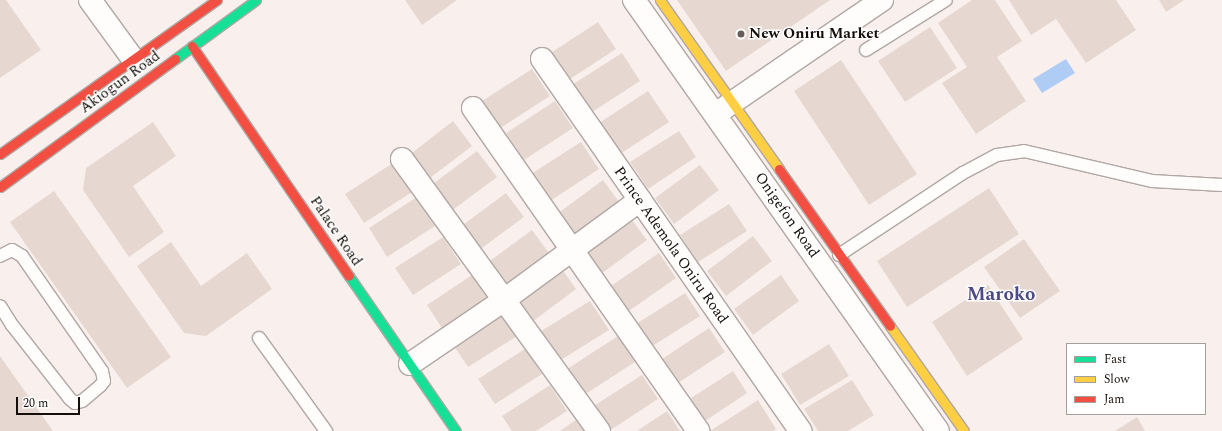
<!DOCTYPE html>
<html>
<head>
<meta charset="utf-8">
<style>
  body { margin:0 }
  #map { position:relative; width:1222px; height:431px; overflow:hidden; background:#f9f0ed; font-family:Spectral,serif }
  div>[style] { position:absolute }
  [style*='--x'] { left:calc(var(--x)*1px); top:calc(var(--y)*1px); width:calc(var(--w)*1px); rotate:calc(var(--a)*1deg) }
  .water>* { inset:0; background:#afccf4 }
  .building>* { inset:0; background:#e6d8d0 }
  .roads { filter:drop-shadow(1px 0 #b0a7a4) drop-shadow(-1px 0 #b0a7a4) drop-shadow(0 1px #b0a7a4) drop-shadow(0 -1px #b0a7a4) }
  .lane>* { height:12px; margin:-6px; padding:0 6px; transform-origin:6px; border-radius:6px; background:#fefdfc }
  .street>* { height:22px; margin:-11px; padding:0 11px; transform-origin:11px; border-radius:11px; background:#fefdfc }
  .fast>* { height:9px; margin:-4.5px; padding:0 4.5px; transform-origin:4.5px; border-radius:4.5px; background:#16e098 }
  .slow>* { height:9px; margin:-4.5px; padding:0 4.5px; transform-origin:4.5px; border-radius:4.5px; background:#ffcf43 }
  .jam>* { height:9px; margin:-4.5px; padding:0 4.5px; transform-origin:4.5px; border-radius:4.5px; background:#f24e42 }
  .dots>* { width:11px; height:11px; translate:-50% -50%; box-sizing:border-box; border:2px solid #fff; border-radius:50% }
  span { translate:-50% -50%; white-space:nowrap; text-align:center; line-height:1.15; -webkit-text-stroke:3px #fff; paint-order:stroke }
  .poi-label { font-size:15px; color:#160e0a; font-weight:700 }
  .left { translate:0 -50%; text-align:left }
  .street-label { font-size:15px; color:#160e0a }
  .district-label { font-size:19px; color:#4d4a88; font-weight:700 }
  .legend { position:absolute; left:1066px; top:343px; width:140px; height:72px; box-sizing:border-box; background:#fff; border:1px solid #a29f9d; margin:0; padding:5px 7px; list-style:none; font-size:12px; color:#160e0a }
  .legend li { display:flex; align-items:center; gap:8px; height:20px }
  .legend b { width:20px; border:1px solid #a29f9d }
  .scale { position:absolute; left:16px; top:397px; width:64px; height:18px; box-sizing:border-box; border:2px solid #160e0a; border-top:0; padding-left:5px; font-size:12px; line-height:14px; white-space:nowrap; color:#160e0a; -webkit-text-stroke:3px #fff; paint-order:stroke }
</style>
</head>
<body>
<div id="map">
  <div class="water">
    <i style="clip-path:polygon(1066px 59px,1075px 73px,1042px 93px,1033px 79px)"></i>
  </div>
  <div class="building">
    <i style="clip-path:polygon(0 0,6px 0,41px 50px,0 78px)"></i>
    <i style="clip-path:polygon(405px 0,457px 0,422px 25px)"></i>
    <i style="clip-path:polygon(677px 0,830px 0,726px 71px)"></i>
    <i style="clip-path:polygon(972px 0,995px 0,1022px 41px,997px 57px,1026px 101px,976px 134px,942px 83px,967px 67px,938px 23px)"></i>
    <i style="clip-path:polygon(1009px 0,1116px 0,1136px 30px,1086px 63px,1056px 19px,1031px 35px)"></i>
    <i style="clip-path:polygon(1159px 0,1184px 0,1166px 12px)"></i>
    <i style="clip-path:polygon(598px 22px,616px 49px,567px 81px,549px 54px)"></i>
    <i style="clip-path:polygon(930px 27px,957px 68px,905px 102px,878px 61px)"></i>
    <i style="clip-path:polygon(622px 53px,640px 81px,589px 114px,570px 86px)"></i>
    <i style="clip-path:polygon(841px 60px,917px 174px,869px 205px,794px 91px)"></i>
    <i style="clip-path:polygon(532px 69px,550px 96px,497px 130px,479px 103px)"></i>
    <i style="clip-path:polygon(648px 91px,669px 122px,620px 154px,599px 123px)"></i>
    <i style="clip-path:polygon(555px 101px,573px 128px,524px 160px,506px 133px)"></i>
    <i style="clip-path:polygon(453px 121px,472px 146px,426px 181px,408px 156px)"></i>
    <i style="clip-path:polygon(153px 122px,176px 156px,133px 186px,164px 232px,129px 257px,83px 190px,86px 168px)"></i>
    <i style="clip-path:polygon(679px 131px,696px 157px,648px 189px,630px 162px)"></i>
    <i style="clip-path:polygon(581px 142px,599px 169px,550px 201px,531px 174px)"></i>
    <i style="clip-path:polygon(477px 151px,497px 177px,450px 212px,430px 186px)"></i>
    <i style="clip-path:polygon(393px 163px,412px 192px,364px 223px,345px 194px)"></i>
    <i style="clip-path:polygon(700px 165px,719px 190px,674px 224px,655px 198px)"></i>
    <i style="clip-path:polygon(603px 180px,620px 203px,574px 237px,557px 214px)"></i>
    <i style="clip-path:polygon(989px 188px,1019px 234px,907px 307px,877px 261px)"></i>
    <i style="clip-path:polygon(54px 191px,171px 357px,127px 388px,10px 222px)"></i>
    <i style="clip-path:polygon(506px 193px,524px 217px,478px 251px,460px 227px)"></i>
    <i style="clip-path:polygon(417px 197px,435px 226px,387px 257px,369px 228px)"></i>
    <i style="clip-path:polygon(729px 204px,747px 231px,698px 262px,680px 235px)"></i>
    <i style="clip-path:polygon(632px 220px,647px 240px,601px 274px,586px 254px)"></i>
    <i style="clip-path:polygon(532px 230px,549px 253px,505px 286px,487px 263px)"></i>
    <i style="clip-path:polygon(753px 236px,772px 261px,726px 296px,707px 271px)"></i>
    <i style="clip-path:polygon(443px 237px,461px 264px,413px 295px,395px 268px)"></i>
    <i style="clip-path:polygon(1024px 239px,1060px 291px,1020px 318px,984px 267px)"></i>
    <i style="clip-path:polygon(171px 242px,201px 286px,247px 253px,272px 289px,206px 336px,184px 333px,137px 266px)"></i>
    <i style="clip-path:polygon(659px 253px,676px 278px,626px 313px,608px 288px)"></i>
    <i style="clip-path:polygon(559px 265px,576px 289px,532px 322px,514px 298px)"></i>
    <i style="clip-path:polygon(475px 273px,493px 302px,445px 333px,427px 305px)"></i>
    <i style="clip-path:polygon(781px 275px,799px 301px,753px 335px,734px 309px)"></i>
    <i style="clip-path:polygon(988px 285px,1023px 339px,967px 376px,932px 322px)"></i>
    <i style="clip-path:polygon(685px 293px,700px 316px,651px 347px,636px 324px)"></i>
    <i style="clip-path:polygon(590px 301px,609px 330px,556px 363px,538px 333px)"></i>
    <i style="clip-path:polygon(501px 311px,517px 336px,468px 367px,452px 343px)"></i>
    <i style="clip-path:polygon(709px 328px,725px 352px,678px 383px,662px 359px)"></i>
    <i style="clip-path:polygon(618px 336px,635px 362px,581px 397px,564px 371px)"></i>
    <i style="clip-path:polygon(829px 344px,849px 376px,800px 405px,781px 374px)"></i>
    <i style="clip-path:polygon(525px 349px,542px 374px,495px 404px,478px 379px)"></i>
    <i style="clip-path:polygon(0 356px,53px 431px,0 431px)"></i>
    <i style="clip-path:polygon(733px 371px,747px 393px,699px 425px,685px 402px)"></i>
    <i style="clip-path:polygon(642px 375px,658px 399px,609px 431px,592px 407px)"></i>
    <i style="clip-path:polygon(852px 380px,874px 415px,848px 431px,818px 431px,804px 409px)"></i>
    <i style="clip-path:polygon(550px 385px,567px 411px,536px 431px,512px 431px,502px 416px)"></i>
    <i style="clip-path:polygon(758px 400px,776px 429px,773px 431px,710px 431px)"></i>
    <i style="clip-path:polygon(667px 411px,680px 431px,637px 431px)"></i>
    <i style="clip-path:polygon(1137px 417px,1145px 431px,1115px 431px)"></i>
    <i style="clip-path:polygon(576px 420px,584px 431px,560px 431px)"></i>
  </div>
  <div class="roads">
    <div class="lane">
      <i style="--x:866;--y:50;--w:94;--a:-32"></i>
      <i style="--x:839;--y:255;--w:149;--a:-33.5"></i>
      <i style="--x:963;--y:173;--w:38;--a:-28"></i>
      <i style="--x:997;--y:155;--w:27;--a:-8"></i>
      <i style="--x:1024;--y:151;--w:131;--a:13.2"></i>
      <i style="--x:1152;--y:181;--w:70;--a:3.3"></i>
      <i style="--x:0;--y:256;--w:13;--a:-27"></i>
      <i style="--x:12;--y:250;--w:12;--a:31"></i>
      <i style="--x:22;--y:256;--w:140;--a:55.2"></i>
      <i style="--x:102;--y:371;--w:10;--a:79"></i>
      <i style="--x:104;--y:381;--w:6;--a:129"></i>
      <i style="--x:100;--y:386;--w:23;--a:140"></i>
      <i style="--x:82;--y:401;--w:7;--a:164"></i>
      <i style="--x:75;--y:403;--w:6;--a:-141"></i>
      <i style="--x:70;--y:399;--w:94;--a:-128.1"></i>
      <i style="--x:12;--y:325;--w:22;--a:-122"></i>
      <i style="--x:259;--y:338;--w:115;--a:54.2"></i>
    </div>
    <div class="street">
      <i style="--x:90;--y:0;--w:73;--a:53.9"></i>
      <i style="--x:634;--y:0;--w:527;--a:54.8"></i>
      <i style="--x:542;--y:59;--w:453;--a:55.2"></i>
      <i style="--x:473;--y:108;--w:394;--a:55.1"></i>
      <i style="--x:717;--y:113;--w:200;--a:-34.4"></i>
      <i style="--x:402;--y:159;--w:336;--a:54.1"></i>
      <i style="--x:410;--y:364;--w:114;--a:-34.2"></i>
      <i style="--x:504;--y:300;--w:169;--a:-36.3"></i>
    </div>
    <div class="fast">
      <i style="--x:175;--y:59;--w:100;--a:-36.1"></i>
      <i style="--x:349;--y:276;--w:188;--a:55.4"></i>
    </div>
    <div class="slow">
      <i style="--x:660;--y:0;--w:207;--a:54.8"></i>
      <i style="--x:890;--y:326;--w:128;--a:54.8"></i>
    </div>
    <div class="jam">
      <i style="--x:192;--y:46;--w:278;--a:55.7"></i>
      <i style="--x:0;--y:154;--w:266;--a:-35.4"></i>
      <i style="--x:779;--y:169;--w:192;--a:54.7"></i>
      <i style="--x:0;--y:187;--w:217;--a:-36.2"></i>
    </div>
  </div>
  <div class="dots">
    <i style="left:741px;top:34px;background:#655d59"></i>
  </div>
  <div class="poi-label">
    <span class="left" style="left:749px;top:34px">New Oniru Market</span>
  </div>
  <div class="street-label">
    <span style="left:120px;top:82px;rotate:-36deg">Akiogun Road</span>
    <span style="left:787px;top:215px;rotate:55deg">Onigefon Road</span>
    <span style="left:336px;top:231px;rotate:56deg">Palace Road</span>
    <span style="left:671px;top:245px;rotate:55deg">Prince Ademola Oniru Road</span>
  </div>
  <div class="district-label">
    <span style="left:1001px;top:295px">Maroko</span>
  </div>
  <ul class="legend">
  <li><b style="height:5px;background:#16e098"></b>Fast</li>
  <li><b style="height:5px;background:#ffcf43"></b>Slow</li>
  <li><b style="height:5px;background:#f24e42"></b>Jam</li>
  </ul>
  <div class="scale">20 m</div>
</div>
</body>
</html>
